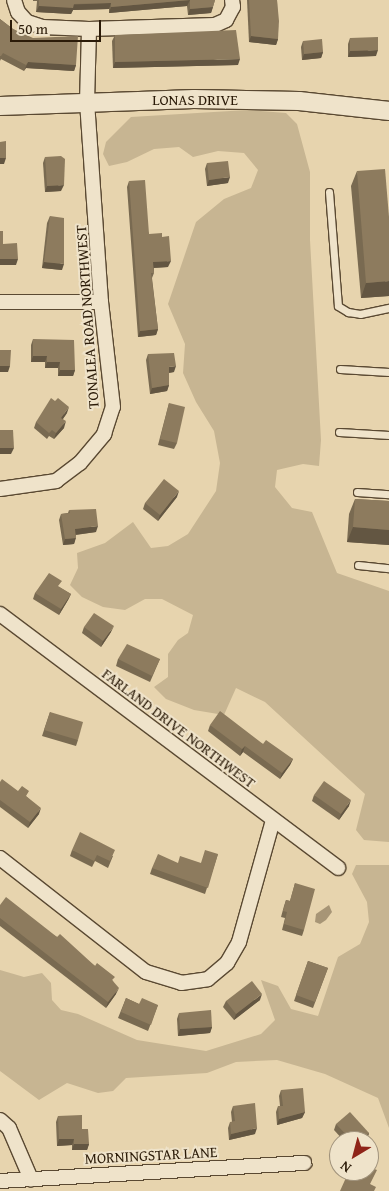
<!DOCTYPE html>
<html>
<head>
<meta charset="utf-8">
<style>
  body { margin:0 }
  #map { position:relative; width:389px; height:1191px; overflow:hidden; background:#e7d4ae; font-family:"Gentium Book Plus",serif }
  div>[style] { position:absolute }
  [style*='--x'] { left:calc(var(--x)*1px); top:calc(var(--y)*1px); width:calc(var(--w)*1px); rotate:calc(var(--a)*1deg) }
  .green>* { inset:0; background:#c7b592 }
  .water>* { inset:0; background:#a79576 }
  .roads { filter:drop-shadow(1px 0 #5a4932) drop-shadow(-1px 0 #5a4932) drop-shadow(0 1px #5a4932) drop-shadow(0 -1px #5a4932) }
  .service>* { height:7px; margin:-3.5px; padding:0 3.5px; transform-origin:3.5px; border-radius:3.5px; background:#efe3ca }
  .minor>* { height:14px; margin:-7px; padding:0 7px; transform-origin:7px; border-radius:7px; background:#efe3ca }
  .tertiary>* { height:18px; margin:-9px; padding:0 9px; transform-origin:9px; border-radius:9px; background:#efe3ca }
  .wall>* { inset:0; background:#796a51 }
  .shaded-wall>* { inset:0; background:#635642 }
  .building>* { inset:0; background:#8d7b5e }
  span { translate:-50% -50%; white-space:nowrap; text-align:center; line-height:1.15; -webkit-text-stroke:4px #efe3ca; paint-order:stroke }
  .street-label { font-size:15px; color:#2b1b08 }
  .north { position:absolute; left:329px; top:1131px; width:50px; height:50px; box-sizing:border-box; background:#efe3ca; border:1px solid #a1937c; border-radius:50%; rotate:217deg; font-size:14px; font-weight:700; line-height:20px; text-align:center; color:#2b1b08 }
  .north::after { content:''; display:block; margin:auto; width:18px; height:22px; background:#8f2418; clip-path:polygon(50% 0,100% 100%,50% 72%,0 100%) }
  .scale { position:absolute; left:10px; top:20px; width:91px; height:22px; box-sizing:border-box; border:2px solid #2b1b08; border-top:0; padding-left:6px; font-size:15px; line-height:18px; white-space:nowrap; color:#2b1b08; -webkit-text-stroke:4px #efe3ca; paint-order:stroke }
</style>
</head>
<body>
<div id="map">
  <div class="green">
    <i style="clip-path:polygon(247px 110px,286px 113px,297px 124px,310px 172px,310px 240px,321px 440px,319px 466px,303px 464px,277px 470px,275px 487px,292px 508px,312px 512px,337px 573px,389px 591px,389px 842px,364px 840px,356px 830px,365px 794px,265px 702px,236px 688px,224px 715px,194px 710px,166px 699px,154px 687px,168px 677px,168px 654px,178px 640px,188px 633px,193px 615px,162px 599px,145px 599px,125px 610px,103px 607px,82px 597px,70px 585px,78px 568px,77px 553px,105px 543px,133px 522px,151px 548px,168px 546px,188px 534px,216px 491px,220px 463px,214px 431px,196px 402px,183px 373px,185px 344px,168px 304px,196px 222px,224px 199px,251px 188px,258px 170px,244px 153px,218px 151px,193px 157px,179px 147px,154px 149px,127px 162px,109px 166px,103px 154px,106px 142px,131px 117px)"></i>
    <i style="clip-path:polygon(356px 865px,389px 865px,389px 1128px,378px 1098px,325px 1074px,277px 1060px,236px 1062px,207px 1073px,126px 1078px,113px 1091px,98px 1093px,67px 1083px,39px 1100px,0 1071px,0 970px,24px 977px,42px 973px,51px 983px,52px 1000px,61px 1010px,78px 1014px,137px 1040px,206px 1051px,261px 1034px,275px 1020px,261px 980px,278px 986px,291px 1009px,318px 1016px,338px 957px,360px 944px,369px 922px,367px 902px,352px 874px)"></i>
  </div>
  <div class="water">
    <i style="clip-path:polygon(329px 905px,332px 912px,326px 920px,320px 924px,315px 922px,316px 914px)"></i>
  </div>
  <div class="roads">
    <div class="service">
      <i style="--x:329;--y:192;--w:114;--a:85.5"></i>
      <i style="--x:338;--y:306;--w:12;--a:31"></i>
      <i style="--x:348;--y:312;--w:12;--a:9"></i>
      <i style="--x:360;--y:314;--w:30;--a:-12"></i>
      <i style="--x:340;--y:369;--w:49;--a:3.5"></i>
      <i style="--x:339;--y:432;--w:50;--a:3.4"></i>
      <i style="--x:357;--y:492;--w:32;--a:4"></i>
      <i style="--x:358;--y:565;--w:31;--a:6"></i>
    </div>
    <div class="minor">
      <i style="--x:14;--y:0;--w:13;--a:72"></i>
      <i style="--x:18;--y:12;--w:13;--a:48"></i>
      <i style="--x:27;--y:22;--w:16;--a:18"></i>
      <i style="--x:42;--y:27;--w:47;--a:2.4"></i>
      <i style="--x:89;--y:29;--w:126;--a:-1.8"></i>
      <i style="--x:215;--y:25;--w:12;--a:-24"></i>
      <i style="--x:226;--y:20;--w:15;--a:-62"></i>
      <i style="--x:233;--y:7;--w:7;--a:-98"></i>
      <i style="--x:0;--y:302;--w:101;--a:0"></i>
      <i style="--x:0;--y:489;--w:57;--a:-8.1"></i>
      <i style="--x:56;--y:481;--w:30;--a:-37"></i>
      <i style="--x:80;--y:463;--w:38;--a:-50"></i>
      <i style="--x:104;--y:434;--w:28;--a:-72"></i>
      <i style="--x:113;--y:407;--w:106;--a:-96.5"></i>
      <i style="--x:101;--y:302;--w:200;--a:-94"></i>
      <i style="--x:87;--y:102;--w:73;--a:-88.4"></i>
      <i style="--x:0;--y:614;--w:423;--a:36.9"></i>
      <i style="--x:0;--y:858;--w:185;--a:38"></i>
      <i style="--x:146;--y:972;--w:37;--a:17"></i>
      <i style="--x:181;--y:983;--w:27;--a:-8"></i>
      <i style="--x:208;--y:979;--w:25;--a:-40"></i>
      <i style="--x:227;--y:963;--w:24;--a:-60"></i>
      <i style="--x:239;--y:942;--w:127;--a:-74.4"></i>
      <i style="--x:0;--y:1120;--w:12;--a:42"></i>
      <i style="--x:9;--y:1128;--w:56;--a:66.7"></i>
      <i style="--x:0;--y:1181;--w:305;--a:-3.4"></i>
    </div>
    <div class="tertiary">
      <i style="--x:0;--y:106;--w:194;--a:-2.1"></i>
      <i style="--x:194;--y:99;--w:105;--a:1.1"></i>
      <i style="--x:299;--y:101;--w:91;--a:6.3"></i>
    </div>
  </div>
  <div class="wall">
    <i style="clip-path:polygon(33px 0,215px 0,211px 13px,188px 15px,187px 6px,109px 13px,109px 9px,73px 10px,71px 14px,36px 12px,37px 1px,33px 1px)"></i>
    <i style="clip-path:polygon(247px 0,277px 0,278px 39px,276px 45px,249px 42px)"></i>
    <i style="clip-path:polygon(0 19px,13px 29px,76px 65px,74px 71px,26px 68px,24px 71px,1px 59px,0 61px)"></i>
    <i style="clip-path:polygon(115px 35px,238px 65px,113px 68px,112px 41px)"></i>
    <i style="clip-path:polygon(350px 38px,376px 56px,348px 57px,348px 44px)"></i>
    <i style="clip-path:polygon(303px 41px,323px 52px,321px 58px,302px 60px,301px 47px)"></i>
    <i style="clip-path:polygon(45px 157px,61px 191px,45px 192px,43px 163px)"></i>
    <i style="clip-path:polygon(207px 163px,228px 183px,207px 186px,205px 169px)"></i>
    <i style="clip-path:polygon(357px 171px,389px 296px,361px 298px,351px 186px)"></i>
    <i style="clip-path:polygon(129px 181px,149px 234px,162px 237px,168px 267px,154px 268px,154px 273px,152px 278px,158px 329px,156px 335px,138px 337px,127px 187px)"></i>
    <i style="clip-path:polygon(50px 216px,62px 270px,42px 268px,47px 223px)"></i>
    <i style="clip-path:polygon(33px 339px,75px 370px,73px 376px,58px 376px,58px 368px,45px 368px,45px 362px,31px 362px,31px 345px)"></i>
    <i style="clip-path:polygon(148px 354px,174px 372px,169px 373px,169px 385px,167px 391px,150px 394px,146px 360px)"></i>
    <i style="clip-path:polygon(169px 403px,177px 443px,174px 449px,158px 445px)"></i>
    <i style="clip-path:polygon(67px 413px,63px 419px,64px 428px,54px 439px,49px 436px,47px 439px,34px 428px,36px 422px)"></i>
    <i style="clip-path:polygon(177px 497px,158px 521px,143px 509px,145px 503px)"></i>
    <i style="clip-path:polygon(355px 499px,389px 501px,389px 545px,347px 542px,349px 514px)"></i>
    <i style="clip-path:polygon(69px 510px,96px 532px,76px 535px,74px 544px,63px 545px,59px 520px,61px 514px,68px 513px)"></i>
    <i style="clip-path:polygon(59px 587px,71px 594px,68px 600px,59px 615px,33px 599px,35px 593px)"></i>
    <i style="clip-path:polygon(84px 627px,111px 632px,101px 647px,82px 633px)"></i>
    <i style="clip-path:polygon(118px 659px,160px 659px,150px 682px,116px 666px)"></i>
    <i style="clip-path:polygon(50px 712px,78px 740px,76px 746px,42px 736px)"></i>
    <i style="clip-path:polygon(210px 725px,263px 744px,293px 759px,290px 765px,280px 779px,243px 752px,240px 756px,208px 731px)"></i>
    <i style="clip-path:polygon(0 782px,27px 797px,39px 814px,28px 828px,0 807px)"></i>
    <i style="clip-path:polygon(314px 795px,349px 806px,339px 820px,312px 801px)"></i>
    <i style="clip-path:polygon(72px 850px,113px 856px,108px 868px,95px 861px,92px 867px,70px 856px)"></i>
    <i style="clip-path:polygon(218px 854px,205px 894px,150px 874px,152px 868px,177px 863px,201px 863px)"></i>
    <i style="clip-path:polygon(295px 883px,304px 930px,302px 936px,282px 930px,285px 918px,281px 917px,284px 906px,286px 900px,290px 901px)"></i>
    <i style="clip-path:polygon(0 905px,57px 937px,95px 966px,113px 981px,116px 994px,106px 1008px,0 926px)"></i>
    <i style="clip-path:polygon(308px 961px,328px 968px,313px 1008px,294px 1001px)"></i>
    <i style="clip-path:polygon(126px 998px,139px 1004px,158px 1005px,148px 1031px,118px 1018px)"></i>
    <i style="clip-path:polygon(260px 1000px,234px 1020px,223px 1007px,226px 1001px)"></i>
    <i style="clip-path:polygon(179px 1013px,212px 1027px,210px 1033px,178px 1036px,177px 1019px)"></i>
    <i style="clip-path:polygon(281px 1090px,305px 1112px,302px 1118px,277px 1125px,276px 1112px,278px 1106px,280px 1106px,279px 1096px)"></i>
    <i style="clip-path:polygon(233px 1106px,255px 1134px,229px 1140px,228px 1128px,230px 1122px,232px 1122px,231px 1112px)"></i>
    <i style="clip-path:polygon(58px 1116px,82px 1129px,89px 1144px,87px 1150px,72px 1150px,72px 1145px,57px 1146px,56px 1122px)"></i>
    <i style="clip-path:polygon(336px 1124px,369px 1133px,367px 1139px,365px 1141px,344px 1141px,334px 1130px)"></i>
  </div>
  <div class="shaded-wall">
    <i style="clip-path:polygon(190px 0,187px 6px,109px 13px,111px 7px)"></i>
    <i style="clip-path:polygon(111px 3px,109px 9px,73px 10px,71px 14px,36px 12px,39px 6px)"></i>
    <i style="clip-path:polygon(213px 7px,211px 13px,188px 15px,190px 9px)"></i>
    <i style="clip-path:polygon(251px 36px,278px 39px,276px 45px,249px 42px)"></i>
    <i style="clip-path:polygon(378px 50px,376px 56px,348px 57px,350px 51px)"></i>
    <i style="clip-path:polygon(323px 52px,321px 58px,302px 60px,304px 54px)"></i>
    <i style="clip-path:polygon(240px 59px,238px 65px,113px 68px,115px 62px)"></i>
    <i style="clip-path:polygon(28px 62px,76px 65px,74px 71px,26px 68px,24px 71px)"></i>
    <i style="clip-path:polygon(0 158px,6px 158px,4px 164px,0 164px)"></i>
    <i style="clip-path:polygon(230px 177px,228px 183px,207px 186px,209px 180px)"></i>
    <i style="clip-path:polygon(64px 185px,61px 191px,45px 192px,47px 186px)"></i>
    <i style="clip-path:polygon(0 259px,18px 259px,16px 265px,0 265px)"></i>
    <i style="clip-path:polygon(171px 261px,168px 267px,151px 268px,153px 262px)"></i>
    <i style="clip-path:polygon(44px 262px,64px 264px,62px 270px,42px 268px)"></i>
    <i style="clip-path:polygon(389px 281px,389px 296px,361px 298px,366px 283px)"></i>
    <i style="clip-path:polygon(158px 329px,156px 335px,138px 337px,140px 331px)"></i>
    <i style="clip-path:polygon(33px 356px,47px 356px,45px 362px,31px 362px)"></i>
    <i style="clip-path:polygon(47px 362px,60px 362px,58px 368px,45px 368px)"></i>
    <i style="clip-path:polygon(0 366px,10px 366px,8px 372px,0 372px)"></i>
    <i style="clip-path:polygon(176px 366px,174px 372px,167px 373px,169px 367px)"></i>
    <i style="clip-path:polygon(60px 370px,75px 370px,73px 376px,58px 376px)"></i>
    <i style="clip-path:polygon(169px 385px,167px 391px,150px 394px,152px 388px)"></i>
    <i style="clip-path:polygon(69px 407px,67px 413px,59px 424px,61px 418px)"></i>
    <i style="clip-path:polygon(66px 421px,64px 428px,54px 439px,56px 433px)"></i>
    <i style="clip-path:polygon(0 448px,14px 448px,11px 454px,0 454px)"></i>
    <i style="clip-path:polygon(179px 491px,177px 497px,158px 521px,160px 515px)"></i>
    <i style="clip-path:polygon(98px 526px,96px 532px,73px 535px,75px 529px)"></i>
    <i style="clip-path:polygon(353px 527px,389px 530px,389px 545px,347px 542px)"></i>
    <i style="clip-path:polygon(76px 538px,74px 544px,63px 545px,65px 539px)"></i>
    <i style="clip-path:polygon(71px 594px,68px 600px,59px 615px,61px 609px)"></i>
    <i style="clip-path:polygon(114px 626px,111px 632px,101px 647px,103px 641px)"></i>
    <i style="clip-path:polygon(245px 746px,243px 752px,240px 756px,242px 749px)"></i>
    <i style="clip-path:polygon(293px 759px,290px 765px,280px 779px,282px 773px)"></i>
    <i style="clip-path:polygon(351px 800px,349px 806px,339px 820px,341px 814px)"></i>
    <i style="clip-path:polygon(41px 808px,39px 814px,28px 828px,30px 822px)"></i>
    <i style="clip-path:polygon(119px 988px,116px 994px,106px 1008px,108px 1002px)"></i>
    <i style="clip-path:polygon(262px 994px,260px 1000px,234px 1020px,236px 1014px)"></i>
    <i style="clip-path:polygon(212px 1027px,210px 1033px,178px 1036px,180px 1029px)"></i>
    <i style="clip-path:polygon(305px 1112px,302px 1118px,277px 1125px,279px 1119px)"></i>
    <i style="clip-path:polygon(257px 1128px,255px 1134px,229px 1140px,231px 1134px)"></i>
    <i style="clip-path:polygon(369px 1133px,367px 1139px,365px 1141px,361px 1141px)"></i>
    <i style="clip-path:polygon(59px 1139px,74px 1139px,72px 1145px,57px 1146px)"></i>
    <i style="clip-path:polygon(74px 1144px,89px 1144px,87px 1150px,72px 1150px)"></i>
  </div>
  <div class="building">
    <i style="clip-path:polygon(39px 0,215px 0,213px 7px,190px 9px,190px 0,111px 7px,111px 3px,74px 4px,73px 8px,39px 6px)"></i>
    <i style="clip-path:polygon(249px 0,277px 0,279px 21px,278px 39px,251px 36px)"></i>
    <i style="clip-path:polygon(0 19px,13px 29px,33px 38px,78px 36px,76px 65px,28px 62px,26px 65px,3px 53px,1px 56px,0 56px)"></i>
    <i style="clip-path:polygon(236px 30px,240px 59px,115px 62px,115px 35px)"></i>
    <i style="clip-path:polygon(378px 37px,378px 50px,350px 51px,350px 38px)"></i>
    <i style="clip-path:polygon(322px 39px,323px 52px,304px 54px,303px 41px)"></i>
    <i style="clip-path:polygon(6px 141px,6px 158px,0 158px,0 142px)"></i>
    <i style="clip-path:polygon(61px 156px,65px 159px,64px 185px,47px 186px,45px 157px)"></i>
    <i style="clip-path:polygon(228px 161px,230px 177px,209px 180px,207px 163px)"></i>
    <i style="clip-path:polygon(385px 169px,389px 217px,389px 281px,366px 283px,357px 171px)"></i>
    <i style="clip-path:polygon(145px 180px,149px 234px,162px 233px,162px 237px,169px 236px,171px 261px,153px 262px,154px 273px,151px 273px,158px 329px,140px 331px,129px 181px)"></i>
    <i style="clip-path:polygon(50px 216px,64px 218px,64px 264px,44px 262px)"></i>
    <i style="clip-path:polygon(0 231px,3px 231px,3px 244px,17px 243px,18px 259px,0 259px)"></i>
    <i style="clip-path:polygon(33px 339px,74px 340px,75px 370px,60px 370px,60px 362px,47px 362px,47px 356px,33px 356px)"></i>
    <i style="clip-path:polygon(0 350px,11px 350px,10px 366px,0 366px)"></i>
    <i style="clip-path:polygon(174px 353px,176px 366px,169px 367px,169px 385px,152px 388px,148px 354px)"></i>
    <i style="clip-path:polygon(51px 398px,55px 401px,58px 398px,69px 407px,61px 418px,66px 421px,56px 433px,52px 430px,49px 433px,36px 422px)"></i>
    <i style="clip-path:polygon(169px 403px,185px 407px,177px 443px,160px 439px)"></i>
    <i style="clip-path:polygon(0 430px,13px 430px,14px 448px,0 448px)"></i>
    <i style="clip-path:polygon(164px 479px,179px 491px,160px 515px,145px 503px)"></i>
    <i style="clip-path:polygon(355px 499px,389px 501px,389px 530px,353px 527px)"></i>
    <i style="clip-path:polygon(96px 509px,98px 526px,75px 529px,76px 538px,65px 539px,61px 514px,70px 513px,69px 510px)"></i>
    <i style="clip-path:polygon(49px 573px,62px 581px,58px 586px,71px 594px,61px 609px,35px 593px)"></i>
    <i style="clip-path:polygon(94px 613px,114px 626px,103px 641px,84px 627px)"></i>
    <i style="clip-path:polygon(127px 644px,160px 659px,152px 676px,118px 659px)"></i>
    <i style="clip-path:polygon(220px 711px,263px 744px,266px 740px,293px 759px,282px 773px,245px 746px,242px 749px,210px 725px)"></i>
    <i style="clip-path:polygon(50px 712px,83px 722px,78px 740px,44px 730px)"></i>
    <i style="clip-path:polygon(2px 779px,18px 791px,22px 786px,29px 791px,26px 796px,41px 808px,30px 822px,0 800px,0 782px)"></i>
    <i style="clip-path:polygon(324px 781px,351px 800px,341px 814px,314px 795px)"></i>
    <i style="clip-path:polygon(80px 832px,115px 850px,110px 861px,97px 855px,94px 861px,72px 850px)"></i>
    <i style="clip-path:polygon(205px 850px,218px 854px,208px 888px,152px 868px,158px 854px,178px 863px,180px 856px,201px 863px)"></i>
    <i style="clip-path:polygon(295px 883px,315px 889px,304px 930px,284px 924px,287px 912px,283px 911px,286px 900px,290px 901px)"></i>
    <i style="clip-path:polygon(6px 897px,57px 937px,60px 934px,95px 966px,97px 963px,115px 977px,112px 980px,119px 988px,108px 1002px,0 918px,0 905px)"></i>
    <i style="clip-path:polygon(308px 961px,328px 968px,315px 1002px,296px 995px)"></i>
    <i style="clip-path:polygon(252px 981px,262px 994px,236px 1014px,226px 1001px)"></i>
    <i style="clip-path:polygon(126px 998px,139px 1004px,142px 998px,158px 1005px,151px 1025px,121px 1012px)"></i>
    <i style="clip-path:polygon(211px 1010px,212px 1027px,180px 1029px,179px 1013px)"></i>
    <i style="clip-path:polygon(303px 1088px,305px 1112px,279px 1119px,278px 1106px,283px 1106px,281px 1090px)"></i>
    <i style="clip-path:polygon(255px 1103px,257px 1128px,231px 1134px,230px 1122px,235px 1121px,233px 1106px)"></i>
    <i style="clip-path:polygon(350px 1112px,369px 1133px,361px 1141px,352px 1141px,336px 1124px)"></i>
    <i style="clip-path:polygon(82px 1115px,82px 1129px,88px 1129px,89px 1144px,74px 1144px,74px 1139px,59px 1139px,58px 1116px)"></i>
    <i style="clip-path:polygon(369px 1167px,377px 1170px,370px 1184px,376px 1187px,374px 1191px,340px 1191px,349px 1171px,369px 1171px)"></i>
  </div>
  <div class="street-label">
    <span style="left:195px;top:100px">LONAS DRIVE</span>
    <span style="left:87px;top:317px;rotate:-94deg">TONALEA ROAD NORTHWEST</span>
    <span style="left:179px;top:728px;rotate:37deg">FARLAND DRIVE NORTHWEST</span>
    <span style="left:151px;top:1155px;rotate:-3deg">MORNINGSTAR LANE</span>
  </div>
  <div class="north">N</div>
  <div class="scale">50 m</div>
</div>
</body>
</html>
